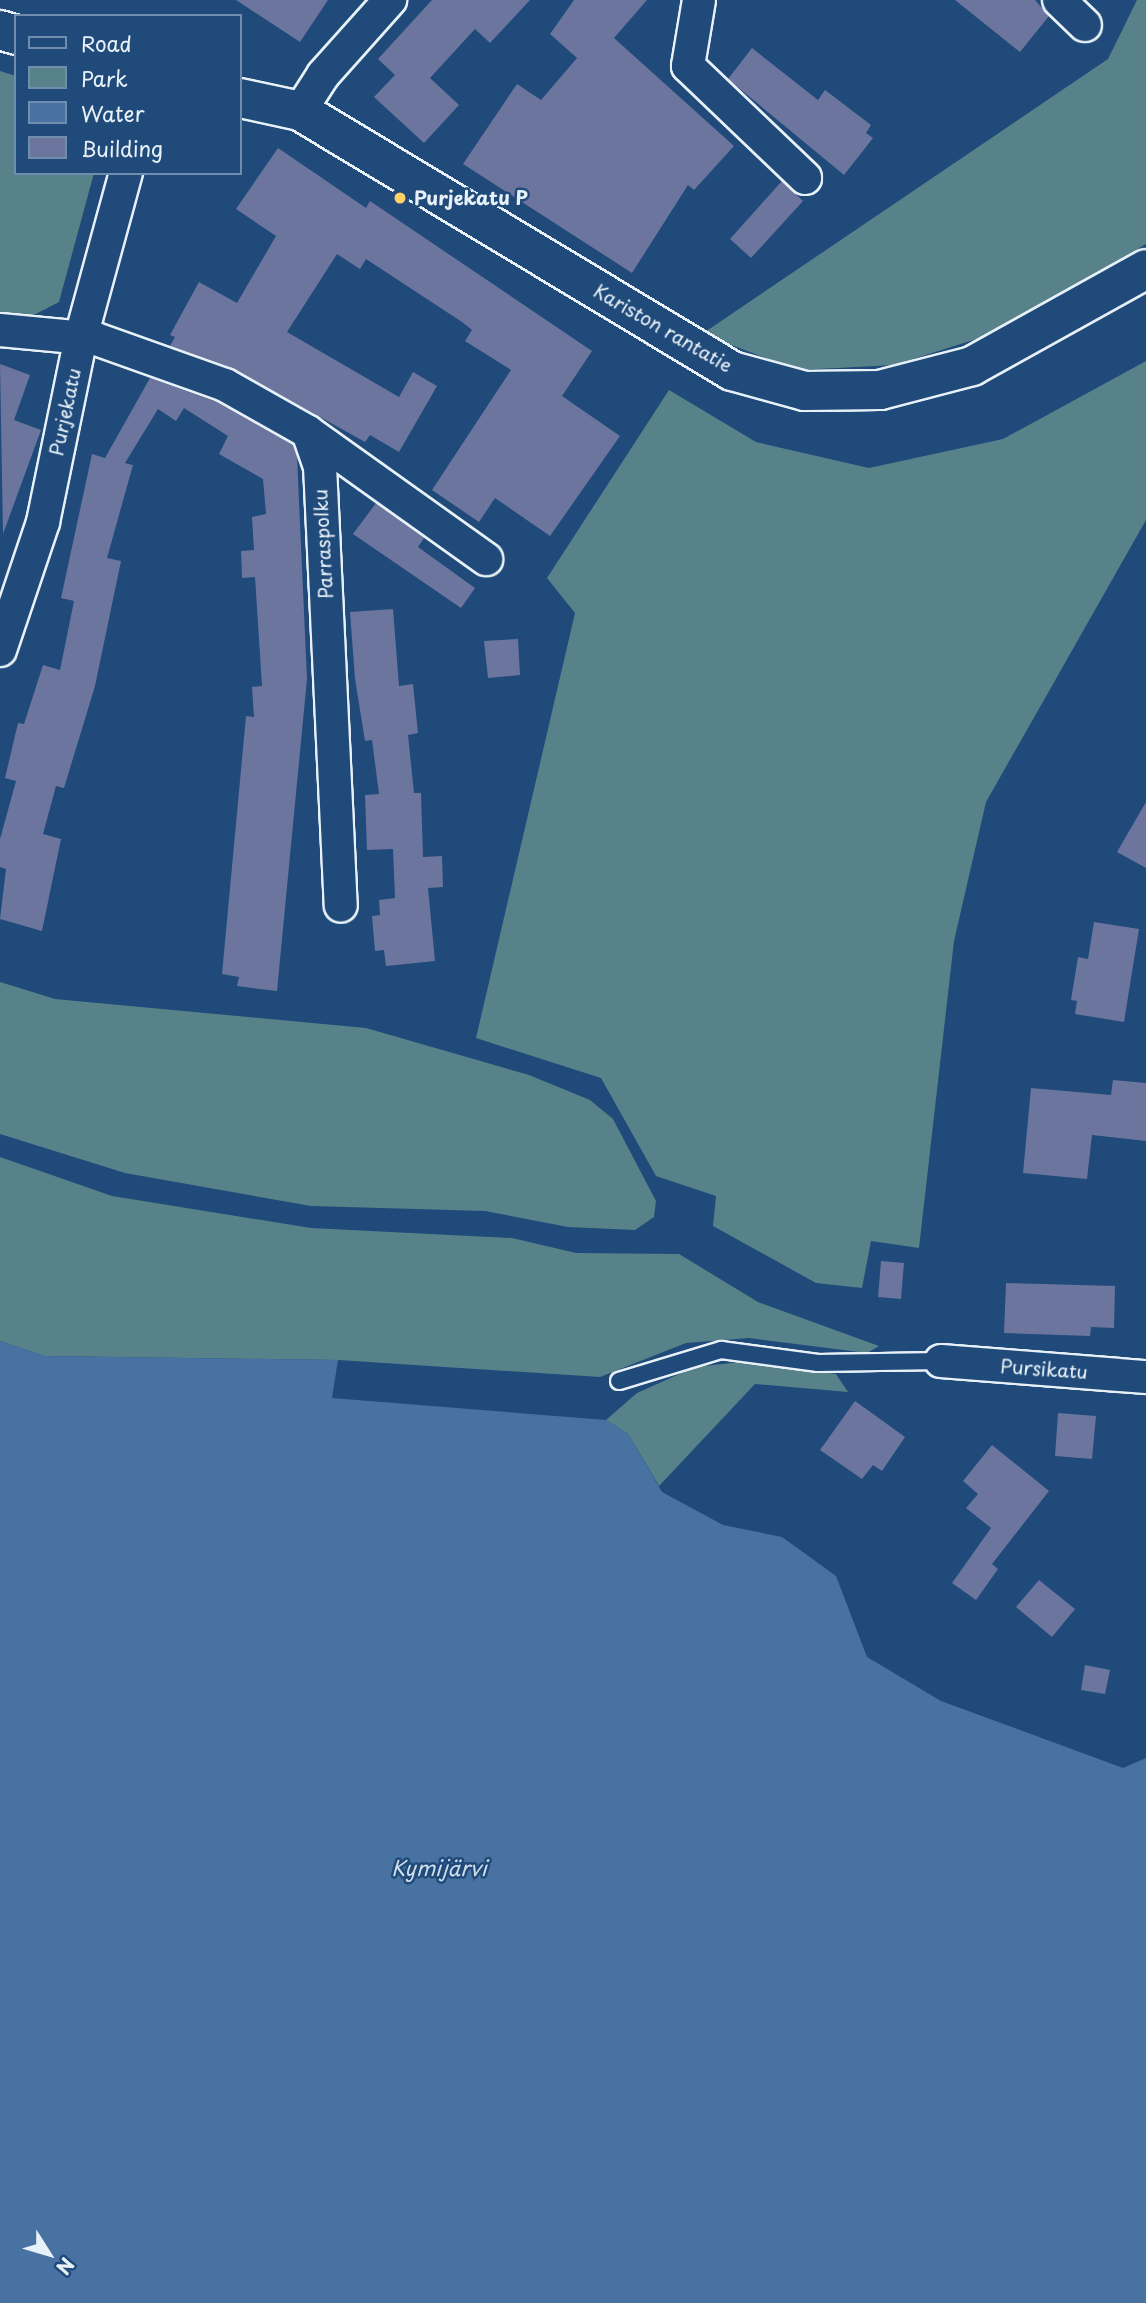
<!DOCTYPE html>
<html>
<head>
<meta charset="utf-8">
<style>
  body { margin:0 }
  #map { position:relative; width:1146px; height:2303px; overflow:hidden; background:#1f4a7a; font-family:"Playpen Sans",sans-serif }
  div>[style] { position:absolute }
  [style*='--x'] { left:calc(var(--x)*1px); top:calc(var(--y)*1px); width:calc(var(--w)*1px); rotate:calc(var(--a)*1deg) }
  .green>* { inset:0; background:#57828a }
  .water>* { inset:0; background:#4772a1 }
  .building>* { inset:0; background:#6c759d }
  .roads { filter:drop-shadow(2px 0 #e8f1f8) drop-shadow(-2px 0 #e8f1f8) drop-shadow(0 2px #e8f1f8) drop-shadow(0 -2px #e8f1f8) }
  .lane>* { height:16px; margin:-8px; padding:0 8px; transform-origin:8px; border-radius:8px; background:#1f4a7a }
  .street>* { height:32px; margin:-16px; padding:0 16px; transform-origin:16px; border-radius:16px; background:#1f4a7a }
  .secondary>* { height:38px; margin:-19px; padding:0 19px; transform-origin:19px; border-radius:19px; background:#1f4a7a }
  .dots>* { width:19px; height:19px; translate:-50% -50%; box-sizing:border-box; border:4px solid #1f4a7a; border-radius:50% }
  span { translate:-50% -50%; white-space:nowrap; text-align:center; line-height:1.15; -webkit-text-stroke:5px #1f4a7a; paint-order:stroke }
  .poi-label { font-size:19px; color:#e8f1f8; font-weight:700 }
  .left { translate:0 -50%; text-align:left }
  .street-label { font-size:19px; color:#e8f1f8 }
  .water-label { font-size:21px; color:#d0deeb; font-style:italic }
  .legend { position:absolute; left:14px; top:14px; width:228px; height:161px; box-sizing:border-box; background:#1f4a7a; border:2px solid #6f8dac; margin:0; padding:9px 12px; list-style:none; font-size:21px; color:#e8f1f8 }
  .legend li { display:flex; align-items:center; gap:14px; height:35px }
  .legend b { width:35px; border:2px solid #6f8dac }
  .north { position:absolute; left:14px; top:2219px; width:70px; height:70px; -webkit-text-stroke:5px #1f4a7a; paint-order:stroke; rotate:127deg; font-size:19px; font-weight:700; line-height:28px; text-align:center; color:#e8f1f8 }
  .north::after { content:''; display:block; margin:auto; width:24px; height:32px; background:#e8f1f8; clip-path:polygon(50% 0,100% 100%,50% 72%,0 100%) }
</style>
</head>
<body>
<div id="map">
  <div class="green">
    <i style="clip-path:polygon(1137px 0,1146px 0,1146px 244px,986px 336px,894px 365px,798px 370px,702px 334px,1108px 59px)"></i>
    <i style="clip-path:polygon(0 71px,16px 76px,16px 173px,94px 173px,59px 302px,28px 318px,0 313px)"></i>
    <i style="clip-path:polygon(1146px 361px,1146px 520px,986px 802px,954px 941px,919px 1248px,871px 1241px,862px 1288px,816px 1283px,713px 1226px,716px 1196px,656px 1176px,601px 1078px,476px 1038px,575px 613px,547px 578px,669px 390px,756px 442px,869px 468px,1003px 439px)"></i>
    <i style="clip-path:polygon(0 982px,55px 999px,366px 1028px,529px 1075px,590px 1100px,613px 1119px,656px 1201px,654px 1217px,635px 1230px,568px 1227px,485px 1211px,311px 1206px,125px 1173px,0 1134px)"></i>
    <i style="clip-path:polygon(0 1157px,112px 1196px,311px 1228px,512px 1238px,576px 1253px,679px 1254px,758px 1302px,879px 1346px,867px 1353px,749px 1338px,686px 1343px,600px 1377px,338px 1360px,44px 1356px,0 1341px)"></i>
    <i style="clip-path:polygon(750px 1361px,836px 1374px,848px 1392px,755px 1384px,659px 1486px,628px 1434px,606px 1420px,637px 1393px,695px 1367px)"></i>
  </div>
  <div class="water">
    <i style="clip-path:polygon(0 1341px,44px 1356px,338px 1360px,332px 1398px,606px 1420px,628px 1434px,662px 1492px,723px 1525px,782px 1537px,836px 1576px,867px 1657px,941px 1701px,1123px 1768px,1146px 1758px,1146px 2303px,0 2303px)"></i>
  </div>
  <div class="building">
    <i style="clip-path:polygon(236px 0,328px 0,300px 42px)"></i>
    <i style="clip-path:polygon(432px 0,530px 0,490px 43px,475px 29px,430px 78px,459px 105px,424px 143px,374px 97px,395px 75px,378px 59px)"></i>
    <i style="clip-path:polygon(574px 0,647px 0,614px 38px,734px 146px,694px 190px,688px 185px,632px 273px,463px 164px,517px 84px,541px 100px,577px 58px,550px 34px)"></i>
    <i style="clip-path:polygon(955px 0,1035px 0,1049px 16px,1020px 52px)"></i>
    <i style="clip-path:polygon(752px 48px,818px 100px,825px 90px,871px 125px,866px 133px,873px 138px,844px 175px,728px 79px)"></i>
    <i style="clip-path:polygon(278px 148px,366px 208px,370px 201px,592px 351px,562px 396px,620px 436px,550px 536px,495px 498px,479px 522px,432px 490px,511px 370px,465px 341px,472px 330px,462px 322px,366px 259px,360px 269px,337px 254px,287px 332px,399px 397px,413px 372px,437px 386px,399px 452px,370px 435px,365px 442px,234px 369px,170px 346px,175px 337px,170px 335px,199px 282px,237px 303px,276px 236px,236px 209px)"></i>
    <i style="clip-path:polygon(782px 181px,803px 201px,751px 258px,730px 239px)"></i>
    <i style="clip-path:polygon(0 364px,30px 375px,14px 420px,41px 430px,3px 534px)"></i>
    <i style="clip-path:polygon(150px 378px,217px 402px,293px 445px,297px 456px,307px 679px,277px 991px,237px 986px,239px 977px,222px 974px,246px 716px,254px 717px,252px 687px,262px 686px,255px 577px,242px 578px,241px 551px,254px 550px,252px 517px,266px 514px,263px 479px,219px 454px,228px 436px,184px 408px,176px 421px,158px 409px,125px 463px,133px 465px,107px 558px,121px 561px,95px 686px,64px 788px,56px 786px,43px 834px,61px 839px,42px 931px,0 919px,6px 869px,0 867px,0 839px,16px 781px,5px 778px,18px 723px,24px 724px,43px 665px,60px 670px,74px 601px,61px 598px,92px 454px,105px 458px)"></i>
    <i style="clip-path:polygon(376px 503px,424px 538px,418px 547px,475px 588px,461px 608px,353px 534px)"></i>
    <i style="clip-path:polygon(393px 609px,399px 686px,413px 684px,418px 733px,408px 735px,414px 793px,421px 793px,423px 857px,442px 856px,443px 887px,428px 888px,435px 961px,386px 966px,384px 950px,375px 951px,372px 916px,380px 915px,379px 900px,395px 898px,393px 849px,367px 850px,365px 795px,379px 794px,372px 740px,365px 741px,355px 679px,350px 612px)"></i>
    <i style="clip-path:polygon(518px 639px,520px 675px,488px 678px,484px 641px)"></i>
    <i style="clip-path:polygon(1146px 802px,1146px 868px,1117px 852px)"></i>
    <i style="clip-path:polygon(1094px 922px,1139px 929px,1124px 1022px,1075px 1014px,1077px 1001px,1071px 1000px,1078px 957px,1088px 959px)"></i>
    <i style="clip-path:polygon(1113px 1080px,1146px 1083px,1146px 1141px,1092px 1135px,1087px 1179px,1023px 1173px,1031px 1088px,1111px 1095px)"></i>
    <i style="clip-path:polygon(881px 1261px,904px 1263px,901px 1299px,878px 1297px)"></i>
    <i style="clip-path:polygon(1006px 1283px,1115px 1286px,1114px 1328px,1091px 1327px,1090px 1336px,1004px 1333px)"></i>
    <i style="clip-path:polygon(855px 1401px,905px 1437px,882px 1471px,873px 1465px,862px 1479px,820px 1450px)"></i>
    <i style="clip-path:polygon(1058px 1413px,1096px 1416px,1092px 1459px,1055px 1456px)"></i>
    <i style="clip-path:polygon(992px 1445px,1049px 1491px,992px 1564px,998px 1569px,976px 1600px,952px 1583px,991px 1528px,966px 1508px,978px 1494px,963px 1481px)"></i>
    <i style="clip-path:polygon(1039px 1580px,1075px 1609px,1052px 1637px,1016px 1607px)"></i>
    <i style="clip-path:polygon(1085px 1665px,1110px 1670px,1105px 1694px,1081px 1690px)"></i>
  </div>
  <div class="roads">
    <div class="lane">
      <i style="--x:619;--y:1381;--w:107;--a:-16.9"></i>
      <i style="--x:721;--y:1350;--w:98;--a:7.6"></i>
      <i style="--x:818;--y:1363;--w:123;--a:-0.9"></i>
    </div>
    <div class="street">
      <i style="--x:699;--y:0;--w:67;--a:99.5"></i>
      <i style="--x:688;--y:66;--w:162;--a:43.7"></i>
      <i style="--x:1059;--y:0;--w:36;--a:44"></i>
      <i style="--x:300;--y:111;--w:43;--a:-57.4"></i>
      <i style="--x:323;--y:75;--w:101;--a:-48.2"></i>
      <i style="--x:0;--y:330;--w:96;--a:5.4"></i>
      <i style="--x:96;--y:339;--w:137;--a:19.6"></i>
      <i style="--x:225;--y:385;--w:95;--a:29.5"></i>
      <i style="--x:308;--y:432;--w:36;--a:71"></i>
      <i style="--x:320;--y:466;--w:440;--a:87.3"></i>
      <i style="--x:308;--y:432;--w:219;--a:35.5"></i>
      <i style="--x:0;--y:650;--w:135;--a:-71.4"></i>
      <i style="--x:43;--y:522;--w:189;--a:-78.4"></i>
      <i style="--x:81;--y:337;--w:170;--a:-74.7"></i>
      <i style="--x:941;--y:1361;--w:206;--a:4.5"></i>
    </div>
    <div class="secondary">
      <i style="--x:0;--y:30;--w:17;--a:17"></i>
      <i style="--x:240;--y:98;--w:61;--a:12.2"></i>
      <i style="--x:300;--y:111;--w:504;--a:31.04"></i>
      <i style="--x:732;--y:371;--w:76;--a:15.3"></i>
      <i style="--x:805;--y:391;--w:75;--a:-0.8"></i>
      <i style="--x:880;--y:390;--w:95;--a:-14.6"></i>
      <i style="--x:972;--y:366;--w:199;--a:-29.1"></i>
    </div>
  </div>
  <div class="dots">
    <i style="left:400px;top:198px;background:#ffd166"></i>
  </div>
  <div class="poi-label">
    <span class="left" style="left:414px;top:198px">Purjekatu P</span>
  </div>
  <div class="street-label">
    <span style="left:663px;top:328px;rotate:30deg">Kariston rantatie</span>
    <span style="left:65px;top:412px;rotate:-78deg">Purjekatu</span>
    <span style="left:323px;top:544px;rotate:-93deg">Parraspolku</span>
    <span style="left:1044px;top:1369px;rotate:4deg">Pursikatu</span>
  </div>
  <div class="water-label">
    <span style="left:439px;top:1867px">Kymijärvi</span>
  </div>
  <ul class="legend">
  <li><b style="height:9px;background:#1f4a7a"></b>Road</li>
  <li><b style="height:19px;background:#57828a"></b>Park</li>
  <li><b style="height:19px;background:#4772a1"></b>Water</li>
  <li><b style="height:19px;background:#6c759d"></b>Building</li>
  </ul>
  <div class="north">N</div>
</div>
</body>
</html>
